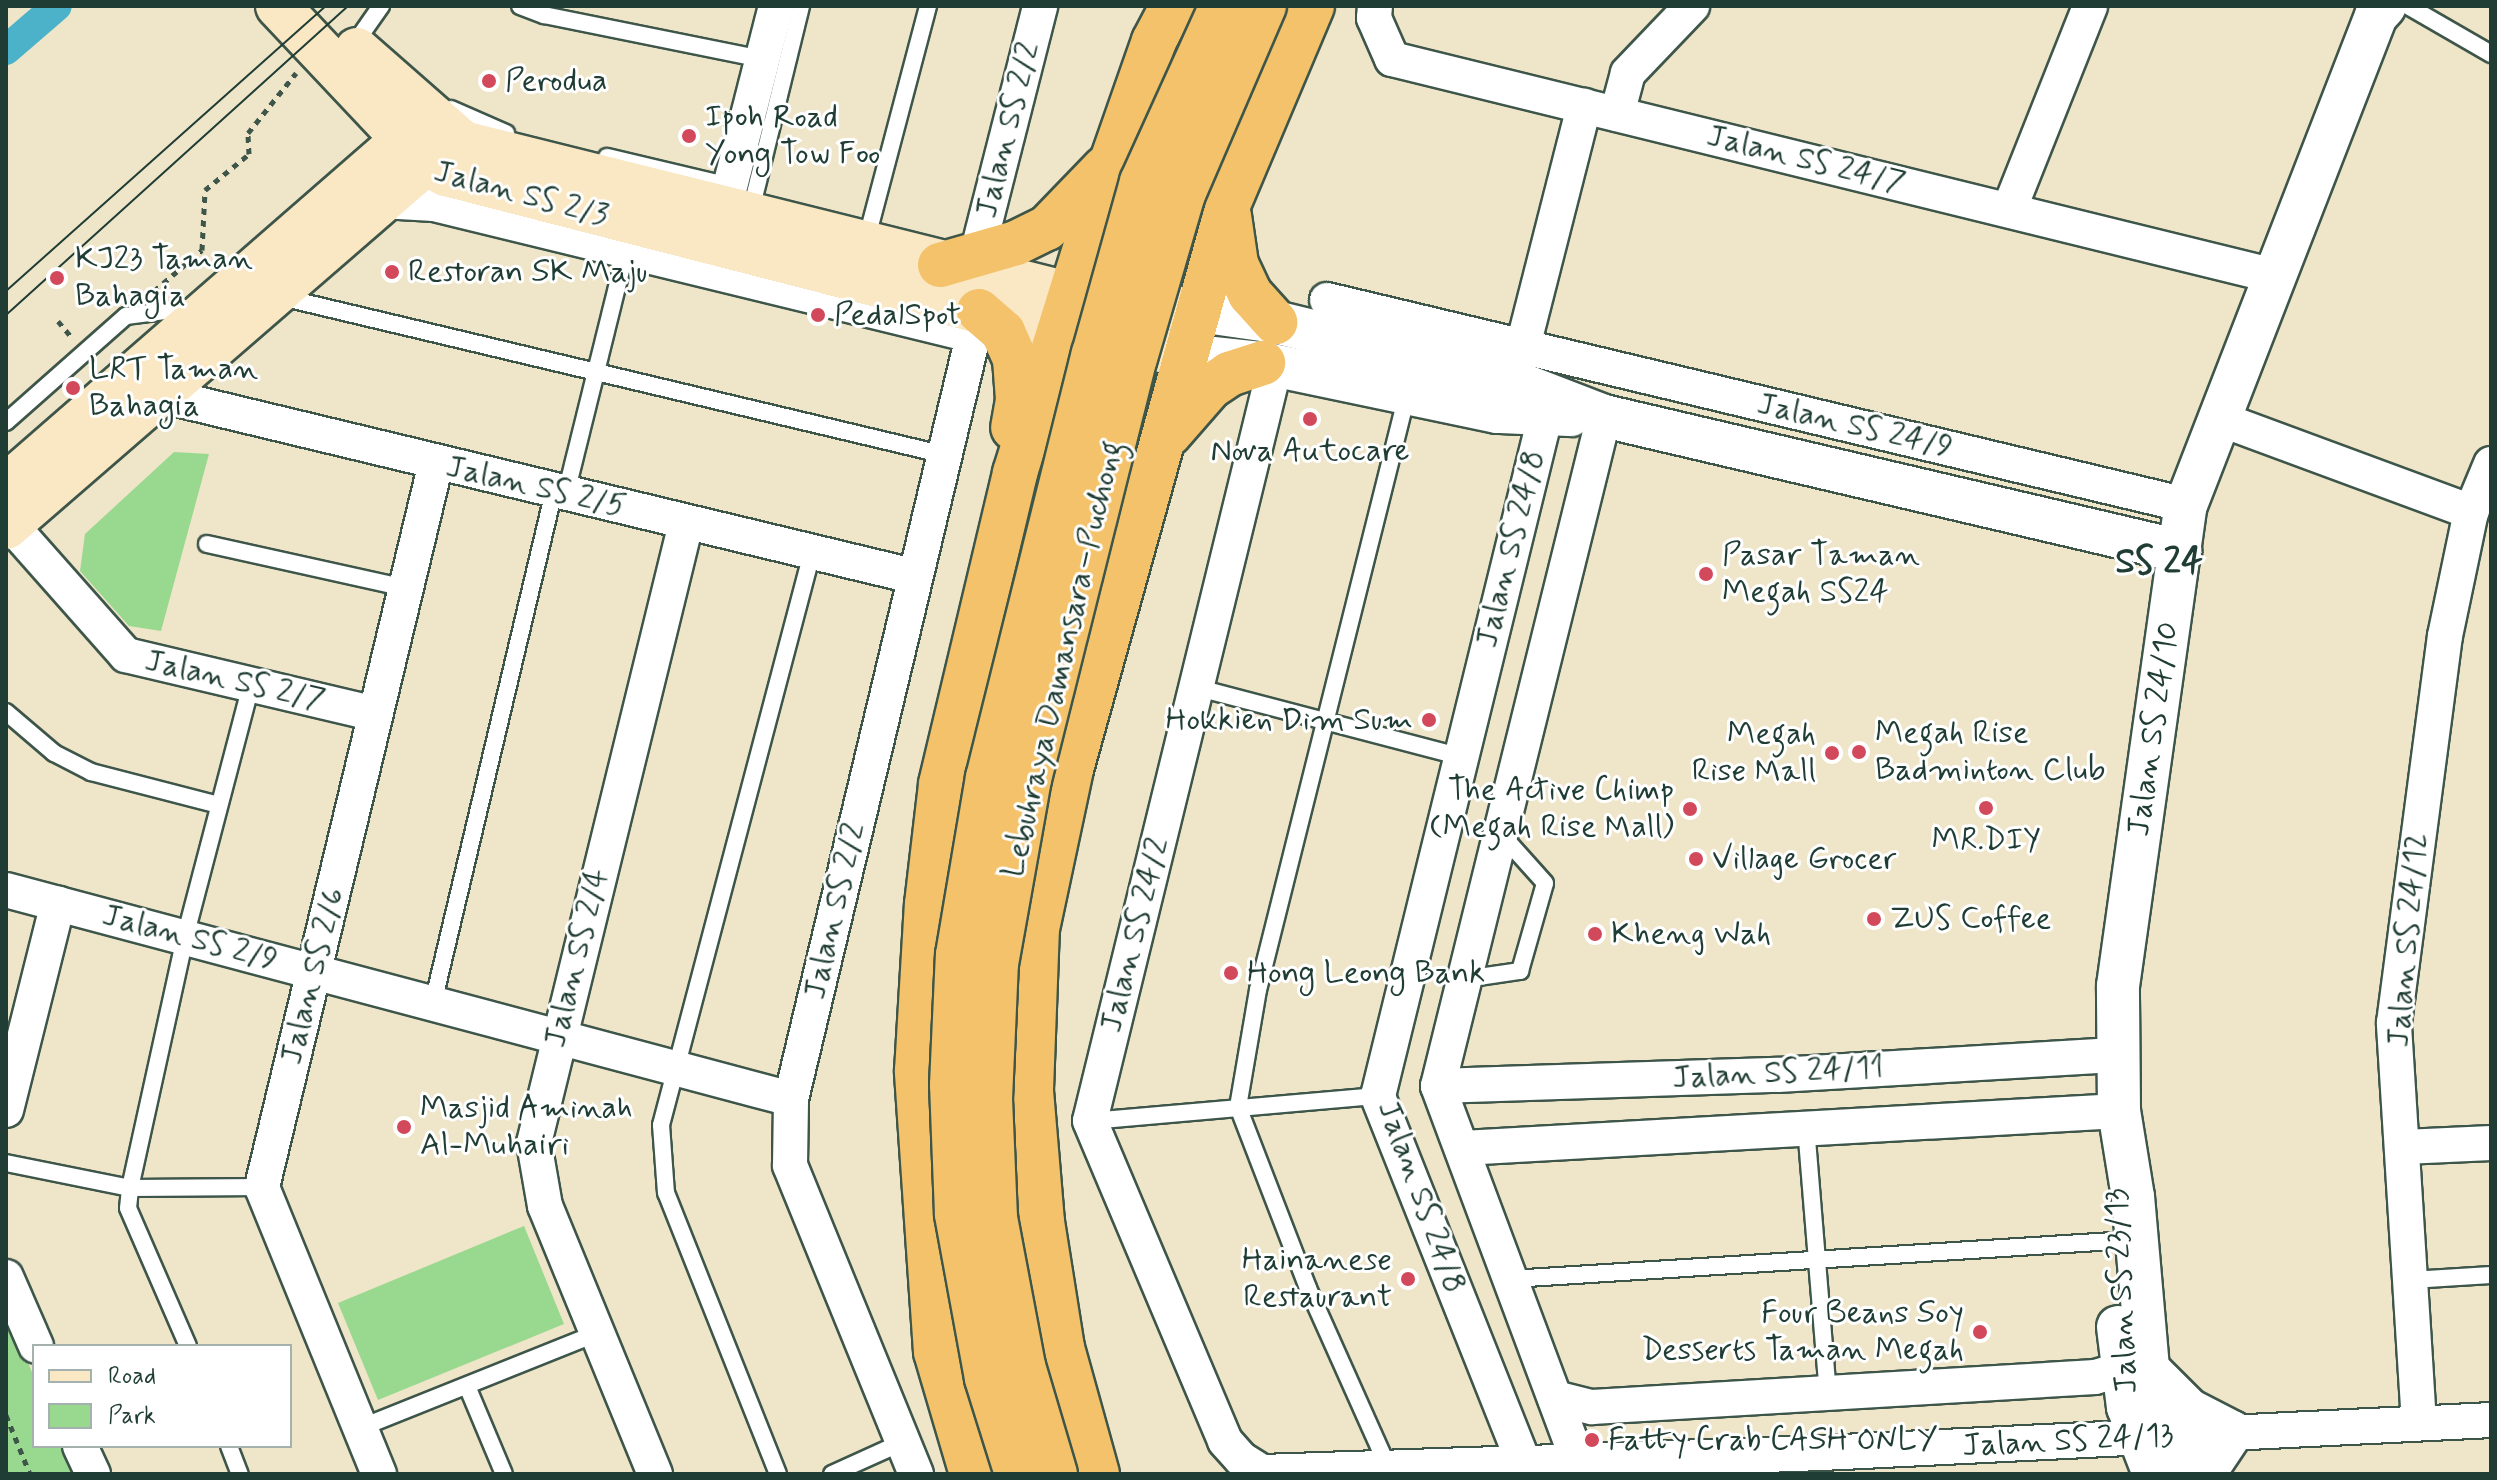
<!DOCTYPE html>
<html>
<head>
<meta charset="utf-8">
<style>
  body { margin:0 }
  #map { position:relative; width:2497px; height:1480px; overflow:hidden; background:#efe5c9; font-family:Mynerve,sans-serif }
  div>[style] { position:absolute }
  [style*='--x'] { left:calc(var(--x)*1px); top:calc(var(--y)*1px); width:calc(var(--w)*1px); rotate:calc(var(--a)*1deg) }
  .green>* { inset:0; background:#99d98f }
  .canal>* { height:30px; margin:-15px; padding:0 15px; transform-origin:15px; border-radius:15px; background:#4cb2ca }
  .path>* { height:5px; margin-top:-2.5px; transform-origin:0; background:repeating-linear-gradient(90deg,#3e564a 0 6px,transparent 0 12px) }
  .roads { filter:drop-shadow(2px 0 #3e564a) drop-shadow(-2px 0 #3e564a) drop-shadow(0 2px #3e564a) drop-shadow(0 -2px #3e564a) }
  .service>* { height:16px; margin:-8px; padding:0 8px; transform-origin:8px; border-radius:8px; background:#fff }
  .minor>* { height:34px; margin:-17px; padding:0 17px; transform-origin:17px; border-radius:17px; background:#fff }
  .tertiary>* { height:42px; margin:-21px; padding:0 21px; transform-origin:21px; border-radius:21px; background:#fff }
  .secondary>* { height:44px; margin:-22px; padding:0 22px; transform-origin:22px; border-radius:22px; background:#fae7c3 }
  .motorway>* { height:44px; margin:-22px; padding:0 22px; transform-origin:22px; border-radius:22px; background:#f3c26a }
  .tram>* { height:2px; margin:-1px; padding:0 1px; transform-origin:1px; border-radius:1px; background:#1f3d34 }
  .bridges { filter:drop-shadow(2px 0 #3e564a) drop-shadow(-2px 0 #3e564a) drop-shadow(0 2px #3e564a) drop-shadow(0 -2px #3e564a) }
  .motorway-bridge>* { height:44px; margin:-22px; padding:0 22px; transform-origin:22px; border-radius:22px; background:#f3c26a }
  .dots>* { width:22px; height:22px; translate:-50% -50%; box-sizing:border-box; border:4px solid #fff; border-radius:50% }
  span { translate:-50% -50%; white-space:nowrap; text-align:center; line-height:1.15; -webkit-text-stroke:6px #fff; paint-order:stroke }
  .poi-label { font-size:32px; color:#1f3d34 }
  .left { translate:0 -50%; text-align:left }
  .right { translate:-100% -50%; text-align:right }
  .street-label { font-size:32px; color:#1f3d34 }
  .quarter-label { font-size:36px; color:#1f3d34; font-weight:700 }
  .frame { position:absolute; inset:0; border:8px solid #1f3d34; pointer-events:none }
  .legend { position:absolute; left:32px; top:1344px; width:260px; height:104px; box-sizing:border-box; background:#fff; border:2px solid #a5b1ae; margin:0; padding:10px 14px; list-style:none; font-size:24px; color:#1f3d34 }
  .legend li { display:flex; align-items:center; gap:16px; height:40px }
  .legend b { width:40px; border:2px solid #a5b1ae }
</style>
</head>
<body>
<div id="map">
  <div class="green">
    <i style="clip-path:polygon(174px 452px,209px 454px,161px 631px,129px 626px,80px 571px,85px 534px)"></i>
    <i style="clip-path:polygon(524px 1226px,564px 1324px,378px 1400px,338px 1303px)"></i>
    <i style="clip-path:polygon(6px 1309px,34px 1377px,34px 1446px,63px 1446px,74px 1474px,6px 1474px)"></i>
  </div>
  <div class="canal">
    <i style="--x:6;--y:50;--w:67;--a:-40.8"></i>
  </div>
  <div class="path">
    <i style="--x:154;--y:291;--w:63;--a:-40.5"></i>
    <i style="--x:202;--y:250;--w:60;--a:-87.1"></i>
    <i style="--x:205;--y:190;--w:57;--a:-39.3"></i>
    <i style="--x:249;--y:154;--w:21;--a:-93"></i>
    <i style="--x:248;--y:133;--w:77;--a:-51.3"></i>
    <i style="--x:58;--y:321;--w:23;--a:50"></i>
    <i style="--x:6;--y:1415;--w:64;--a:67.9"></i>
  </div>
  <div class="roads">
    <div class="service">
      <i style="--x:520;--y:6;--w:26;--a:21"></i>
      <i style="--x:544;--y:15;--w:223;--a:11.4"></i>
      <i style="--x:2408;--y:6;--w:96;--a:30"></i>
      <i style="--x:353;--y:46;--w:49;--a:-55"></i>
      <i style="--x:451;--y:109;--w:60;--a:23.6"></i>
      <i style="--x:607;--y:157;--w:126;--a:13.3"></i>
      <i style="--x:750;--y:214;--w:214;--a:-76.2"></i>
      <i style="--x:866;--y:241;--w:243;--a:-75.2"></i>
      <i style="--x:281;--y:297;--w:683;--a:13.38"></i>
      <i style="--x:6;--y:422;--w:160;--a:-41.5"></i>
      <i style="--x:126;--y:316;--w:70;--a:-7.4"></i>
      <i style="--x:566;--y:493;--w:249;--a:-76.1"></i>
      <i style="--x:207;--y:544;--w:203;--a:12.5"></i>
      <i style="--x:1195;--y:687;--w:272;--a:14.7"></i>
      <i style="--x:6;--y:712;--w:63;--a:40.5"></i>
      <i style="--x:54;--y:753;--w:42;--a:27.2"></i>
      <i style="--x:91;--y:772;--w:132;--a:14.5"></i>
      <i style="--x:1465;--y:979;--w:56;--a:-8.3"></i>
      <i style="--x:1520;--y:971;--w:91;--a:-74.1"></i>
      <i style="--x:1545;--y:883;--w:64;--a:-131.9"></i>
      <i style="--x:433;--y:1003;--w:526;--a:-76.7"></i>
      <i style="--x:1090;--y:1121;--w:289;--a:-5"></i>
      <i style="--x:1806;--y:1127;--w:266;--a:85.3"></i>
      <i style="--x:6;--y:1163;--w:126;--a:11.4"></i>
      <i style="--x:130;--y:1188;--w:132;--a:-0.4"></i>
      <i style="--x:1511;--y:1279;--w:604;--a:-3.61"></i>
      <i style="--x:2411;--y:1280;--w:80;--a:-3.6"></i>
      <i style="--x:188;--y:1346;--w:150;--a:-113.5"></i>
      <i style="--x:128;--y:1208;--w:20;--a:-84"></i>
      <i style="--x:130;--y:1188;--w:257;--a:-77.6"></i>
      <i style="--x:185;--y:937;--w:260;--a:-75.3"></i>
      <i style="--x:467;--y:1386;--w:95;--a:67.2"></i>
      <i style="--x:360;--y:1428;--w:255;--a:-21.8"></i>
      <i style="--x:229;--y:1446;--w:30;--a:69"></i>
      <i style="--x:1388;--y:1467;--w:196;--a:-114.1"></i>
      <i style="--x:1308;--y:1288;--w:194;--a:-111.1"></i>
      <i style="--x:1238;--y:1107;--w:119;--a:-80.3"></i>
      <i style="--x:1258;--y:990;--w:613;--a:-75.94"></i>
      <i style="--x:778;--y:1474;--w:302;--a:-111.7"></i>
      <i style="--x:666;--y:1193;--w:68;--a:-94.2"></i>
      <i style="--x:661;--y:1125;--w:592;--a:-75.21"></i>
      <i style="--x:832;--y:1474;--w:78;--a:-24.3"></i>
    </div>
    <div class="minor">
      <i style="--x:1375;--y:6;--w:12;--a:95"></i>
      <i style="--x:1374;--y:18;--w:45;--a:66.3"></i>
      <i style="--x:1392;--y:59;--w:909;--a:13.81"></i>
      <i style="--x:1617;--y:114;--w:42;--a:-75"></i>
      <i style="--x:1628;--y:73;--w:93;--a:-46.3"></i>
      <i style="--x:381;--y:201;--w:53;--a:3.2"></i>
      <i style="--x:434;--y:204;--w:557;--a:13.71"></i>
      <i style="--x:724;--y:210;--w:211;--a:-75.7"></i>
      <i style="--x:2009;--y:210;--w:219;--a:-68.3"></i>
      <i style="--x:977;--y:254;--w:256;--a:-75.7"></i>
      <i style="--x:1327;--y:300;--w:883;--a:13.42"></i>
      <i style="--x:1523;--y:346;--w:248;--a:-75.7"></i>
      <i style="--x:1275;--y:366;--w:777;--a:103.77"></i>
      <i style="--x:1090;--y:1121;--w:347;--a:67.1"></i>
      <i style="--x:1225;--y:1441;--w:24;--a:48"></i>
      <i style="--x:1241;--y:1459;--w:25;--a:32"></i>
      <i style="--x:1262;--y:1472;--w:560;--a:-1.94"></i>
      <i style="--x:1822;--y:1453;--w:670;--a:-2.82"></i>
      <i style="--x:160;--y:395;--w:774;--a:13.52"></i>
      <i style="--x:2220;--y:419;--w:268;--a:20.3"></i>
      <i style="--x:10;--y:524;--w:175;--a:48.5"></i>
      <i style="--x:126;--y:655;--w:256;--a:13.3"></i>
      <i style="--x:6;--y:890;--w:812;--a:14.91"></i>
      <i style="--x:1438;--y:1086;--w:340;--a:-1.9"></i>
      <i style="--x:1778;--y:1075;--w:341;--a:-3.4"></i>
      <i style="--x:6;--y:1110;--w:213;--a:-75.9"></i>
      <i style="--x:2404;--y:1147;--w:87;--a:-2.6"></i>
      <i style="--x:1463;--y:1148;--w:657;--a:-3.23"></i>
      <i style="--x:6;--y:1277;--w:75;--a:66.5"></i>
      <i style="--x:1555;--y:1398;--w:38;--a:14"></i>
      <i style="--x:1592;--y:1407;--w:504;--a:-3.41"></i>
      <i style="--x:2095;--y:1377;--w:26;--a:-16"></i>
      <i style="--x:2419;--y:1423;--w:401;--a:-93.6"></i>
      <i style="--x:2394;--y:1023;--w:390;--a:-82.5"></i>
      <i style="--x:2445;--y:636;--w:127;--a:-78.2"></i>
      <i style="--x:2471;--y:512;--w:52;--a:-67.4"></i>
      <i style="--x:80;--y:1446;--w:31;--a:65"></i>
      <i style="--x:1577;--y:1458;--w:397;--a:-110.5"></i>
      <i style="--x:1438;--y:1086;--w:690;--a:-76.08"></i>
      <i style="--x:1523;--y:1461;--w:393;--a:-111.7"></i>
      <i style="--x:1378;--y:1096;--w:703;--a:-76.18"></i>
      <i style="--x:379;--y:1474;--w:310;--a:-112.2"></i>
      <i style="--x:262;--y:1187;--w:745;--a:-76.49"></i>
      <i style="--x:655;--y:1474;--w:290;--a:-112.3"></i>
      <i style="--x:545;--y:1206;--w:64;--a:-99.9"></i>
      <i style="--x:534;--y:1143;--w:638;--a:-76.22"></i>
      <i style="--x:916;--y:1474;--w:334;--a:-112.2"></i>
      <i style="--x:790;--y:1165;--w:66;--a:-89.1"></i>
      <i style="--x:791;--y:1099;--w:810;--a:-76.58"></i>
    </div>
    <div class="tertiary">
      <i style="--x:1199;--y:311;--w:77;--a:8.2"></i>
      <i style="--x:1275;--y:322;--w:240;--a:13.7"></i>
      <i style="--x:1508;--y:379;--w:103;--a:21.1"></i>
      <i style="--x:1604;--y:416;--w:592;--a:13.19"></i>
      <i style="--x:1185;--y:355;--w:78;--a:5.9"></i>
      <i style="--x:1263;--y:363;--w:240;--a:11.8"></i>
      <i style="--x:1498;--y:412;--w:73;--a:2.4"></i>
      <i style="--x:2118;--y:1327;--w:81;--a:82.9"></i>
      <i style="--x:2128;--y:1407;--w:72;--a:68.8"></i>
      <i style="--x:2154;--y:1375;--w:49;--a:45"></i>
      <i style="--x:2189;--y:1410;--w:48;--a:27.1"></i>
      <i style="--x:2232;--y:1432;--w:50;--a:123.7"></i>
      <i style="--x:2191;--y:1474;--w:114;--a:-112.1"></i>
      <i style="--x:2148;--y:1368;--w:172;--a:-95"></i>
      <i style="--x:2133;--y:1197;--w:87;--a:-99.2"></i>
      <i style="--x:2119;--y:1111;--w:125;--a:-90.5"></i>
      <i style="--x:2118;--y:986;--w:486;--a:-82"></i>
      <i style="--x:2186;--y:505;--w:525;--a:-68.77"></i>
      <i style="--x:2376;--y:16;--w:13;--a:-48"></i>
    </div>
    <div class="secondary">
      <i style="--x:278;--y:6;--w:216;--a:46.7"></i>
      <i style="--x:426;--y:163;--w:23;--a:29"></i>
      <i style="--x:446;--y:174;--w:550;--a:14.42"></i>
      <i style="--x:979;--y:311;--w:211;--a:12.1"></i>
      <i style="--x:357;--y:50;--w:141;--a:41.3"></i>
      <i style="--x:403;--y:140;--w:60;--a:2.9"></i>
      <i style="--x:463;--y:143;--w:628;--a:14.01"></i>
      <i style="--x:1072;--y:295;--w:128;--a:7.2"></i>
      <i style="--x:6;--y:486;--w:527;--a:-41.07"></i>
      <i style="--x:6;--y:527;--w:556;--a:-40.91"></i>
    </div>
    <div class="motorway">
      <i style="--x:1229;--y:216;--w:49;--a:81.7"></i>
      <i style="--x:1236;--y:264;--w:33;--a:65"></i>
      <i style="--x:1250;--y:294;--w:38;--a:48"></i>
      <i style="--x:940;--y:265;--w:79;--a:-16.1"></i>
      <i style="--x:1016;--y:243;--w:34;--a:-26"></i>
      <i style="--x:1047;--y:228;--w:83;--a:-46"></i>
      <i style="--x:979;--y:311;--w:32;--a:41"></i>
      <i style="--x:1003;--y:332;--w:30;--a:66"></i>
      <i style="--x:1015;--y:359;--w:41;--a:85.8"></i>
      <i style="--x:1018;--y:400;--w:28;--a:100"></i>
      <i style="--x:1169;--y:434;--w:62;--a:-48.9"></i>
      <i style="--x:1210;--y:387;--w:23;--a:-34"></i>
      <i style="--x:1229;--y:374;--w:36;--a:-18"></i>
      <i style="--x:972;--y:1474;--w:127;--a:-106.4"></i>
      <i style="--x:936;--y:1352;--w:282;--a:-93.9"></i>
      <i style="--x:917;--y:1071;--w:167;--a:-86.6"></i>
      <i style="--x:927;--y:904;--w:121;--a:-83.3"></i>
      <i style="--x:941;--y:784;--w:320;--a:-76.6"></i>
      <i style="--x:1015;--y:473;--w:327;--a:-72.7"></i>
      <i style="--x:1112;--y:161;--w:127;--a:-70.7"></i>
      <i style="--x:1154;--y:41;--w:40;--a:-62"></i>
      <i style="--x:1097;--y:1474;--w:131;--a:-105.5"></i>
      <i style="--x:1062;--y:1348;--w:128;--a:-99"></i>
      <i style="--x:1042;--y:1222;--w:132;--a:-94.8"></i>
      <i style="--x:1031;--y:1090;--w:161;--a:-87.9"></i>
      <i style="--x:1037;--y:929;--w:164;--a:-78"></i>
      <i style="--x:1071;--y:769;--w:585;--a:-74.44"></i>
      <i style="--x:1228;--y:205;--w:216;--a:-67.1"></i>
    </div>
  </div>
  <div class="tram">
    <i style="--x:6;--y:291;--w:429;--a:-41.7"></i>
    <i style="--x:6;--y:315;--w:461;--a:-42.1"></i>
  </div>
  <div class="bridges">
    <div class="motorway-bridge">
      <i style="--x:1017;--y:1474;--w:101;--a:-107.4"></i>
      <i style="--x:987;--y:1378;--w:167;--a:-100.4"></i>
      <i style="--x:957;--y:1214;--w:129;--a:-92.2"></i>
      <i style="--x:952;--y:1085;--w:130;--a:-87.4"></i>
      <i style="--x:958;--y:955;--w:180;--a:-80.4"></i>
      <i style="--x:988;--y:778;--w:437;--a:-76"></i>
      <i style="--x:1094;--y:354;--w:179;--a:-74.4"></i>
      <i style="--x:1142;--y:182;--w:193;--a:-65.6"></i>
      <i style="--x:1055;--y:1474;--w:113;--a:-106.5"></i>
      <i style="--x:1023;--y:1366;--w:151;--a:-100.7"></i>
      <i style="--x:995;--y:1218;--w:119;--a:-92.4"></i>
      <i style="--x:990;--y:1099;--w:135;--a:-87.5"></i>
      <i style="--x:996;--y:964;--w:188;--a:-79.9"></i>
      <i style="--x:1029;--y:779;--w:434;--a:-75.9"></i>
      <i style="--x:1135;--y:358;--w:171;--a:-73.7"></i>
      <i style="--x:1183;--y:194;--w:205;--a:-66.7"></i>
    </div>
  </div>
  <div class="dots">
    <i style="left:489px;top:81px;background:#d1495b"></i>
    <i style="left:689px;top:136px;background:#d1495b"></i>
    <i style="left:392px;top:272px;background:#d1495b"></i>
    <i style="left:57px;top:278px;background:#d1495b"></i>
    <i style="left:818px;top:315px;background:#d1495b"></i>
    <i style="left:73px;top:388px;background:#d1495b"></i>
    <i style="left:1310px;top:419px;background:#d1495b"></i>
    <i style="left:1706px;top:574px;background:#d1495b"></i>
    <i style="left:1429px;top:720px;background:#d1495b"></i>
    <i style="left:1859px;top:752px;background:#d1495b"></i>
    <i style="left:1832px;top:753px;background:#d1495b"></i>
    <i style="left:1986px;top:808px;background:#d1495b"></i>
    <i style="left:1690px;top:809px;background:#d1495b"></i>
    <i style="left:1696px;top:859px;background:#d1495b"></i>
    <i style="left:1874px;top:919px;background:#d1495b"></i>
    <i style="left:1595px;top:934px;background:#d1495b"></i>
    <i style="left:1231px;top:973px;background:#d1495b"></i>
    <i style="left:404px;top:1127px;background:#d1495b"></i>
    <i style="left:1408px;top:1279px;background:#d1495b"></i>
    <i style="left:1980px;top:1332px;background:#d1495b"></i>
    <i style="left:1592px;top:1440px;background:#d1495b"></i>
  </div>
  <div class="poi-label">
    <span class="left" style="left:505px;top:81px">Perodua</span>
    <span class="left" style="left:705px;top:136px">Ipoh Road<br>Yong Tow Foo</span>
    <span class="left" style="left:75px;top:278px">KJ23 Taman<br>Bahagia</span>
    <span class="left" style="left:408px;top:272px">Restoran SK Maju</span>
    <span class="left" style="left:834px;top:315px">PedalSpot</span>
    <span class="left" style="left:89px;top:388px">LRT Taman<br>Bahagia</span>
    <span style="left:1310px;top:451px">Nova Autocare</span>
    <span class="left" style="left:1722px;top:574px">Pasar Taman<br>Megah SS24</span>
    <span class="right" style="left:1413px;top:720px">Hokkien Dim Sum</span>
    <span class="left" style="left:1875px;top:752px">Megah Rise<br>Badminton Club</span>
    <span class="right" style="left:1816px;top:753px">Megah<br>Rise Mall</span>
    <span class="right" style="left:1674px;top:809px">The Active Chimp<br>(Megah Rise Mall)</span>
    <span style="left:1986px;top:840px">MR.DIY</span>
    <span class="left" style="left:1712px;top:859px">Village Grocer</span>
    <span class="left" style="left:1890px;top:919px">ZUS Coffee</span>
    <span class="left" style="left:1611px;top:934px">Kheng Wah</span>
    <span class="left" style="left:1247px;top:973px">Hong Leong Bank</span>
    <span class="left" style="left:420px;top:1127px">Masjid Aminah<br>Al-Muhairi</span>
    <span class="right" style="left:1392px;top:1279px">Hainanese<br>Restaurant</span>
    <span class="right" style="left:1964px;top:1332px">Four Beans Soy<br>Desserts Taman Megah</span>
    <span class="left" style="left:1608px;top:1440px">Fatty Crab CASH ONLY</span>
  </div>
  <div class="street-label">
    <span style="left:1008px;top:130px;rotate:-76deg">Jalan SS 2/2</span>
    <span style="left:1806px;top:160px;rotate:14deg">Jalan SS 24/7</span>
    <span style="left:521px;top:194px;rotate:15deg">Jalan SS 2/3</span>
    <span style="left:1855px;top:426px;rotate:13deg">Jalan SS 24/9</span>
    <span style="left:536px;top:487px;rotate:13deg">Jalan SS 2/5</span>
    <span style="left:1511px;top:549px;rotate:-76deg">Jalan SS 24/8</span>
    <span style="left:1063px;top:659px;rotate:-77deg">Lebuhraya Damansara–Puchong</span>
    <span style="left:235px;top:681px;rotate:13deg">Jalan SS 2/7</span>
    <span style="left:2154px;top:729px;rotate:-82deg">Jalan SS 24/10</span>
    <span style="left:835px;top:911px;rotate:-77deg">Jalan SS 2/2</span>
    <span style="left:1135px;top:935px;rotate:-76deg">Jalan SS 24/2</span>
    <span style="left:190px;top:938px;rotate:15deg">Jalan SS 2/9</span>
    <span style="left:2408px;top:940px;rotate:-85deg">Jalan SS 24/12</span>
    <span style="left:577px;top:958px;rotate:-76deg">Jalan SS 2/4</span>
    <span style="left:313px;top:976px;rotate:-76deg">Jalan SS 2/6</span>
    <span style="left:1778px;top:1073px;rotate:-3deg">Jalan SS 24/11</span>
    <span style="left:1421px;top:1197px;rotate:70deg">Jalan SS 24/8</span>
    <span style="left:2122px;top:1291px;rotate:-93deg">Jalan SS 23/13</span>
    <span style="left:2068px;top:1441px;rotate:-3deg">Jalan SS 24/13</span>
  </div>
  <div class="quarter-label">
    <span style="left:2159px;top:563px">SS 24</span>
  </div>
  <div class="frame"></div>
  <ul class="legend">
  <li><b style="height:10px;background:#fae7c3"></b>Road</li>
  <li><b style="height:22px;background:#99d98f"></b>Park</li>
  </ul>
</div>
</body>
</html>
